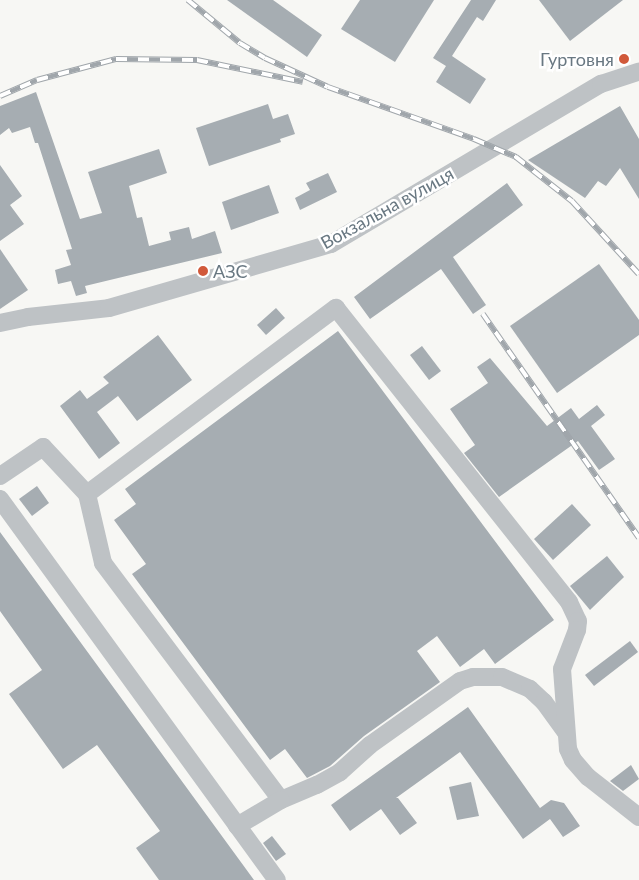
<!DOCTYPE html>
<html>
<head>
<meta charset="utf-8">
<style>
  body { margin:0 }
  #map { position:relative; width:639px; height:880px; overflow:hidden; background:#f7f7f4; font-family:Lato,sans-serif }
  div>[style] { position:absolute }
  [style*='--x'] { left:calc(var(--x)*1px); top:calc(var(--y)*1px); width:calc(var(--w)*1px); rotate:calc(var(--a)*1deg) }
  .building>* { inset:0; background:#a6adb2 }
  .minor>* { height:18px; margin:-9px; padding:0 9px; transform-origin:9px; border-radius:9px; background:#bec2c5 }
  .rail>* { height:5.5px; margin-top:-2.75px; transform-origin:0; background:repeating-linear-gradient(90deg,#fff 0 11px,#a0a6ab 0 22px); box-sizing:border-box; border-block:1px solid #a0a6ab }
  .dots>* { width:14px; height:14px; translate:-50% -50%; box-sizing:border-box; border:2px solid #fff; border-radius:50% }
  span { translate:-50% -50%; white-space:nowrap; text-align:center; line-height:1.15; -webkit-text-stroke:5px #fff; paint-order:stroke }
  .poi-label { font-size:18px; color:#697882 }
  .right { translate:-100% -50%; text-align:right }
  .left { translate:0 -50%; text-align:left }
  .street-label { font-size:18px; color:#697882 }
</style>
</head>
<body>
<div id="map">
  <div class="building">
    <i style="clip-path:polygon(227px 0,273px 0,322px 35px,307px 57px)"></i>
    <i style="clip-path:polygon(360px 0,434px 0,395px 62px,341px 29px)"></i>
    <i style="clip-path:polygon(471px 0,496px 0,483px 21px,477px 17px,452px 56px,486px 79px,470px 104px,436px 82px,446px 66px,433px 58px)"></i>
    <i style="clip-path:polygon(539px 0,623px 0,570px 41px)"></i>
    <i style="clip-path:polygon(36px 92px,80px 219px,102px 213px,88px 172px,159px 149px,167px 173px,129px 186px,137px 218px,142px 217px,149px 246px,171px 240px,169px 232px,189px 227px,192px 239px,215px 231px,222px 253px,85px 286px,87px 293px,76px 296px,71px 281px,58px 284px,55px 270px,71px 265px,66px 250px,72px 249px,38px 143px,35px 143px,30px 127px,12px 133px,9px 128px,0 135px,0 106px)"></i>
    <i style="clip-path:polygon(268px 104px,273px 119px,288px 114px,295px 134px,280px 139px,281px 142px,209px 166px,196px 128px)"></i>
    <i style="clip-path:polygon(620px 106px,639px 139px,639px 199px,620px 168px,606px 186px,598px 181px,585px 198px,528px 160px)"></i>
    <i style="clip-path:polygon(0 165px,22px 196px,10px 205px,24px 224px,0 241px)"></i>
    <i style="clip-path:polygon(328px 173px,337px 192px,300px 210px,295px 198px,310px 190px,306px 183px)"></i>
    <i style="clip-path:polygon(507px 183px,523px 205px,453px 257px,486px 305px,473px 314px,441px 269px,370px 319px,354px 297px)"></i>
    <i style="clip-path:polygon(269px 185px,279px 213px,231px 230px,222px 202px)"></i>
    <i style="clip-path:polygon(0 249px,28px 290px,0 309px)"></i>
    <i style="clip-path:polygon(599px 264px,639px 320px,639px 335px,557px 393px,510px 326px)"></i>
    <i style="clip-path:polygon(276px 308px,285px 318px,266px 335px,257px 325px)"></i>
    <i style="clip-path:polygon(338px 331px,554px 620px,495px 664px,484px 649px,460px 667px,437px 636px,417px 651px,440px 682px,364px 736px,330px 766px,307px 778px,285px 749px,270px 760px,132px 574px,146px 564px,114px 520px,136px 504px,125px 489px)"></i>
    <i style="clip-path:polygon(158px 335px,192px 380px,137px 421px,118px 396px,97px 412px,120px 443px,99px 459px,60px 406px,80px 390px,87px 399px,109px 383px,103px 377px)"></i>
    <i style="clip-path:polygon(422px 346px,441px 371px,429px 380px,410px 355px)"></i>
    <i style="clip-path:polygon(490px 358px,547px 426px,571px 408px,579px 419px,597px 405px,605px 415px,591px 426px,615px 459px,599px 470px,578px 441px,499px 497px,464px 453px,475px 445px,450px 409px,488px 383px,477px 367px)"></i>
    <i style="clip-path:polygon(37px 486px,49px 503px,32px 516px,19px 499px)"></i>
    <i style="clip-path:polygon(572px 504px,591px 525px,553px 560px,534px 539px)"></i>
    <i style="clip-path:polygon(0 532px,254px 880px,159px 880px,136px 848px,160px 831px,97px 745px,63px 769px,9px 694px,42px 670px,0 611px)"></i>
    <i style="clip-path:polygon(607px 556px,624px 577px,590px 610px,570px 586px)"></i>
    <i style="clip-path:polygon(630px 641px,638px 652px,594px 686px,585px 675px)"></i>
    <i style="clip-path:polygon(468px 707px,540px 808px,551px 800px,564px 803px,580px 826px,563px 837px,550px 819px,523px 839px,460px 752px,396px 798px,398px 798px,417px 823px,400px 835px,381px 809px,350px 831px,331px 805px)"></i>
    <i style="clip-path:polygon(631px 765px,639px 779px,623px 791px,610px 781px)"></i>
    <i style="clip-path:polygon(471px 782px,479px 816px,457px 820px,449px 787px)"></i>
    <i style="clip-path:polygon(272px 836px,286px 854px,276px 861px,263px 843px)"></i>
  </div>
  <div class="minor">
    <i style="--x:0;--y:323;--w:29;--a:-12"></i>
    <i style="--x:28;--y:317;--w:81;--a:-6.3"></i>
    <i style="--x:109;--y:308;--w:231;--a:-16.1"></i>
    <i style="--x:331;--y:244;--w:314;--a:-30.7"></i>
    <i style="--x:601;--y:84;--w:40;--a:-18"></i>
    <i style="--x:0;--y:476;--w:52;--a:-34"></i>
    <i style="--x:43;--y:447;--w:64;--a:46.9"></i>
    <i style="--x:87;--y:494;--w:71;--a:76.9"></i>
    <i style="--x:103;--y:563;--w:296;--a:53.1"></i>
    <i style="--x:281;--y:800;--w:39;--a:-23"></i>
    <i style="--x:317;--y:785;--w:26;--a:-29"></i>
    <i style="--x:340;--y:772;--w:40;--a:-42"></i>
    <i style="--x:370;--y:745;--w:110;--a:-35.4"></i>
    <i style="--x:460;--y:681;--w:14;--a:-17"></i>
    <i style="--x:473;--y:677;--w:29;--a:0"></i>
    <i style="--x:502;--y:677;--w:30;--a:23"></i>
    <i style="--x:530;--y:689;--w:19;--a:43"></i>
    <i style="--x:544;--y:702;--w:37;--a:54"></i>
    <i style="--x:87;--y:494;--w:311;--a:-36.8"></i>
    <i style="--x:336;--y:308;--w:375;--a:51.6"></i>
    <i style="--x:569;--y:602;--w:21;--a:65"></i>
    <i style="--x:578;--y:621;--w:9;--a:96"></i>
    <i style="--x:577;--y:630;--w:42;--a:111"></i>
    <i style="--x:562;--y:669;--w:80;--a:85.7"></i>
    <i style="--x:568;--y:749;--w:12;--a:66"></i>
    <i style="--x:573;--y:760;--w:23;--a:49"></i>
    <i style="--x:588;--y:777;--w:65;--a:38.1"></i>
    <i style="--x:0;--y:499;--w:471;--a:54"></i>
    <i style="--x:237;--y:826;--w:51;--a:-30.6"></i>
  </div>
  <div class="rail">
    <i style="--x:188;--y:0;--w:67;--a:39.6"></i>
    <i style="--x:240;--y:43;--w:29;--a:31"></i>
    <i style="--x:265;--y:58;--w:69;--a:24.7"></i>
    <i style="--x:328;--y:87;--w:155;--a:19.6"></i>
    <i style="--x:474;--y:139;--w:46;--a:23.2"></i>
    <i style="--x:516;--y:157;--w:71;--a:38.2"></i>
    <i style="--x:572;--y:201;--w:99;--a:47.5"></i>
    <i style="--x:0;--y:96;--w:40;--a:-23.4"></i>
    <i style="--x:37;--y:80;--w:82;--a:-14.9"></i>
    <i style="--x:116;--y:59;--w:81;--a:0.7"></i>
    <i style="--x:197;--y:60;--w:108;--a:11.7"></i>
    <i style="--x:483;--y:314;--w:273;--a:55.1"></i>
  </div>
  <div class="dots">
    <i style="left:624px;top:59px;background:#d1593a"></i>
    <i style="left:203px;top:271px;background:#d1593a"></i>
  </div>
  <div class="poi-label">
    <span class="right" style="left:614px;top:59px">Гуртовня</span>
    <span class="left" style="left:213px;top:271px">АЗС</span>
  </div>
  <div class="street-label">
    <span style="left:387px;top:208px;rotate:-29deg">Вокзальна вулиця</span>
  </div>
</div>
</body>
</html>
